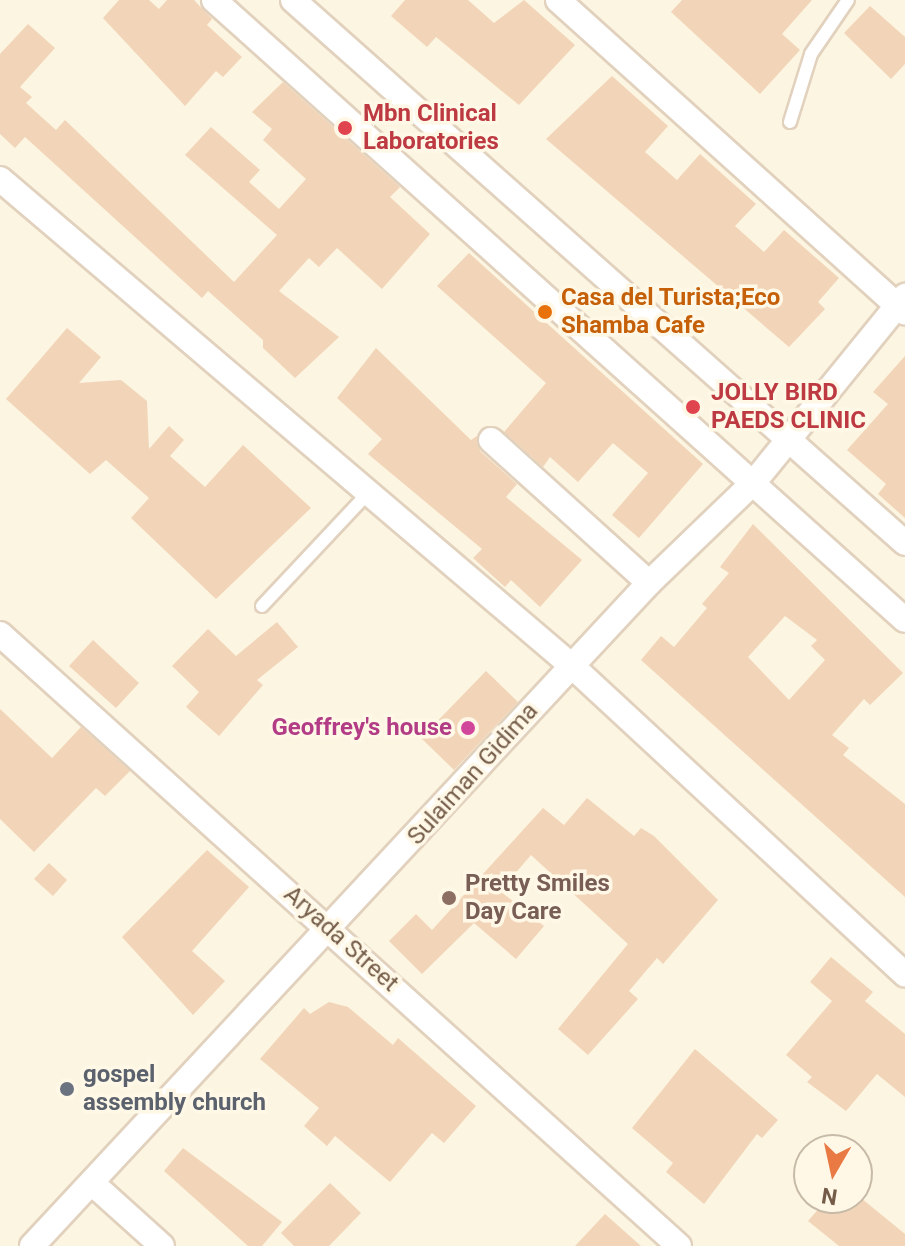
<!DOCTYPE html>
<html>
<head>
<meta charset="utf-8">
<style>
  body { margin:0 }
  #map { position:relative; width:905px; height:1246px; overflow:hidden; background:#fcf5e1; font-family:Roboto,sans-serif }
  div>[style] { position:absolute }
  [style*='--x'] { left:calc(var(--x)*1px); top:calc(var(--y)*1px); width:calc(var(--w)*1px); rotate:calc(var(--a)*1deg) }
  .building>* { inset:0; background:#f2d5b8 }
  .roads { filter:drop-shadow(2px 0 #e1d1bd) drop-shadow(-2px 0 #e1d1bd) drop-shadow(0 2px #e1d1bd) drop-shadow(0 -2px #e1d1bd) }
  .service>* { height:12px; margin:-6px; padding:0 6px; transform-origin:6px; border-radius:6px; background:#fff }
  .minor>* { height:24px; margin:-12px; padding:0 12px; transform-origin:12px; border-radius:12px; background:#fff }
  .dots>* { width:22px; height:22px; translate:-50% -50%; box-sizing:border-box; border:4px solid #fff8e7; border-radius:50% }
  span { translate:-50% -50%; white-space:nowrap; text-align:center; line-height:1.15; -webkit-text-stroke:7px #fff8e7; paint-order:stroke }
  .health-label { font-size:24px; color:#be3a42; font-weight:700 }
  .left { translate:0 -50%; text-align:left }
  .food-label { font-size:24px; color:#c56008; font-weight:700 }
  .hotel-label { font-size:24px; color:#b23c85; font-weight:700 }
  .right { translate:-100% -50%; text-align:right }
  .street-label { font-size:24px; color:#745c48 }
  .education-label { font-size:24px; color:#785e54; font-weight:700 }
  .worship-label { font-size:24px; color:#5b616d; font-weight:700 }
  .north { position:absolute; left:793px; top:1134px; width:80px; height:80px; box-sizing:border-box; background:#fff8e7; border:2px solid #c7baa7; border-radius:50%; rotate:189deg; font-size:22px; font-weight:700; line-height:32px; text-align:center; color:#745c48 }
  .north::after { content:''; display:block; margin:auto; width:28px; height:36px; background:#e97a43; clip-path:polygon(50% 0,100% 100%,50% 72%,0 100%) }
</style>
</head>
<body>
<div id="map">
  <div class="building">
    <i style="clip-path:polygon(119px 0,149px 0,159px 9px,167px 0,194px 0,212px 19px,207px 25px,242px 57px,223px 77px,216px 71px,185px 106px,103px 18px)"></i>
    <i style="clip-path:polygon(405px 0,468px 0,494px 23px,524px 0,575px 45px,519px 105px,436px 37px,427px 47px,391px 16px)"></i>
    <i style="clip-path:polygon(682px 0,812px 0,782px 34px,800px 50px,760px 94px,671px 12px)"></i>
    <i style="clip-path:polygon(870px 6px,905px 37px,905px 64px,891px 79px,844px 33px)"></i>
    <i style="clip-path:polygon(28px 24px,55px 48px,20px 87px,32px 97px,26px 103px,56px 130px,65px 120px,234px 282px,277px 235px,185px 155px,211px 127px,260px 170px,249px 182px,279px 209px,306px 179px,263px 140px,272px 129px,252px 112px,283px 82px,400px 187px,390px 197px,430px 234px,382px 289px,337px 248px,319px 267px,309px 258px,279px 291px,339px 337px,295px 378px,263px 348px,263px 340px,208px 291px,202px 298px,25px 137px,15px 148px,0 134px,0 54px)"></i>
    <i style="clip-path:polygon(612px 76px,668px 126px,645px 152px,677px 180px,700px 154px,756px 204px,735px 226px,764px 252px,784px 230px,839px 278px,818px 302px,825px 309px,789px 347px,546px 139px)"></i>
    <i style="clip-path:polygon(469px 253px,703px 464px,639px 538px,612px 515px,648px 473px,613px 443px,578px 482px,550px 457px,543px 467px,504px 432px,546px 383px,437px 286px)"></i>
    <i style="clip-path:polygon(67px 328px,101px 357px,79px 383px,121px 380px,147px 401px,149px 449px,169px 426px,184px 440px,170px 456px,205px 487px,243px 445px,311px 508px,216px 599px,131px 518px,149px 498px,106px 460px,90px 474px,6px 399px)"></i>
    <i style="clip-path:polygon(376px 348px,471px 440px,477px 436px,480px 451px,517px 484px,506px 497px,582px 560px,540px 607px,511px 580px,505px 587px,473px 558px,482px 549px,368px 454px,382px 439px,337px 398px)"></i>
    <i style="clip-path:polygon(905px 356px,905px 518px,878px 494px,886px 484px,847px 450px,888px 404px,873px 392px)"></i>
    <i style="clip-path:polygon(evenodd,753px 524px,903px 673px,870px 705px,864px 699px,832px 735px,849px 748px,843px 755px,905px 804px,905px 897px,641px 660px,661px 636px,674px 647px,707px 608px,702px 604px,729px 573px,720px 567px,753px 524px,785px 616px,817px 640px,811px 646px,825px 660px,789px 700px,748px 657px,785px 616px)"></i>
    <i style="clip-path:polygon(277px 622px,298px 647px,257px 680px,263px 685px,219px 736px,186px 707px,199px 692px,172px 666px,208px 629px,236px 656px)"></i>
    <i style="clip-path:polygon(93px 640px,139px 683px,116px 708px,69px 666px)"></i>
    <i style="clip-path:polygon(486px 671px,518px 702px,454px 770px,421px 738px)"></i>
    <i style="clip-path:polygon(0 709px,52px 758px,81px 727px,130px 771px,105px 796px,96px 788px,34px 852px,0 819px)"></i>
    <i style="clip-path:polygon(587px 798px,634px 836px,641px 828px,654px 836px,718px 900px,663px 964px,657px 958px,629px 991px,638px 999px,588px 1055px,558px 1029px,628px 944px,531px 855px,500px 891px,544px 926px,516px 959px,474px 923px,422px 974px,389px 941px,416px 914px,432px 930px,543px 808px,564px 825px)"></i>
    <i style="clip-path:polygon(207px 850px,249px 887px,192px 951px,225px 981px,193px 1015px,122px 937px)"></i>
    <i style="clip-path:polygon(49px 863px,67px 880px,53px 896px,34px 879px)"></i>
    <i style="clip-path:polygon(831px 957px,873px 992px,865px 1001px,905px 1034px,905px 1097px,877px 1074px,846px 1111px,807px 1082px,812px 1077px,786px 1055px,832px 1001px,810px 982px)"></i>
    <i style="clip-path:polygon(329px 1002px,348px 1007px,393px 1045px,398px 1038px,476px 1106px,444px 1143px,432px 1133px,390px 1182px,335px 1136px,327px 1146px,304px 1126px,319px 1108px,260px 1059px,304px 1008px,310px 1014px)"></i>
    <i style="clip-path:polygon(695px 1049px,778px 1120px,762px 1138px,757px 1134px,704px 1204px,666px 1172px,673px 1163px,632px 1128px)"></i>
    <i style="clip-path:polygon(183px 1148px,282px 1222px,262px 1246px,248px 1246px,164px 1171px)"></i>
    <i style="clip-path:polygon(330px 1183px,361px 1213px,329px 1246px,294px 1246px,281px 1233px)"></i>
    <i style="clip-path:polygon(828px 1198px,861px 1198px,905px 1234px,905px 1246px,839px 1246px,808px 1221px)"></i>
    <i style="clip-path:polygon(605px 1214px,641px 1246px,575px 1246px)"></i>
  </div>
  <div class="roads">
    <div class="service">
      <i style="--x:790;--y:122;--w:71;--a:-72.8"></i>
      <i style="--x:811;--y:54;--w:65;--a:-55.6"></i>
      <i style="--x:262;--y:606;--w:155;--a:-46.8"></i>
    </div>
    <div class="minor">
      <i style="--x:214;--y:0;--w:928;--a:41.9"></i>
      <i style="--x:293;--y:0;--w:818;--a:41.58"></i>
      <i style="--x:558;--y:0;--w:467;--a:42"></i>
      <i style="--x:0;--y:179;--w:751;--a:40.41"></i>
      <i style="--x:572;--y:666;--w:454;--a:42.8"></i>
      <i style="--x:491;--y:440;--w:213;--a:42.1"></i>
      <i style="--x:0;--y:634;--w:914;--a:42.03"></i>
      <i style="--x:92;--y:1183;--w:94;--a:42"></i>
      <i style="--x:32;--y:1246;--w:906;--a:-47.06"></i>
      <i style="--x:649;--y:583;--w:146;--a:-43.9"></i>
      <i style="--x:754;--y:482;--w:240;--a:-50.9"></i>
    </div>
  </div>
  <div class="dots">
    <i style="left:345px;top:128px;background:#e0444e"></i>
    <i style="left:545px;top:312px;background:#e8710a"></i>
    <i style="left:693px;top:407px;background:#e0444e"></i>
    <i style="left:468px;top:728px;background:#d1479c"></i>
    <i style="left:449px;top:898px;background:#8d6e63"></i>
    <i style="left:67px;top:1089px;background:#6b7280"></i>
  </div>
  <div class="health-label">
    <span class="left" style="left:363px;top:128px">Mbn Clinical<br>Laboratories</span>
    <span class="left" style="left:711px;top:407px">JOLLY BIRD<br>PAEDS CLINIC</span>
  </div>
  <div class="food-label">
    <span class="left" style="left:561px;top:312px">Casa del Turista;Eco<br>Shamba Cafe</span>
  </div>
  <div class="hotel-label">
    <span class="right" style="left:452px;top:728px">Geoffrey's house</span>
  </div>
  <div class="street-label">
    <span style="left:473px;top:774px;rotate:-48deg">Sulaiman Gidima</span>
    <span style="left:341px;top:939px;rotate:42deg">Aryada Street</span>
  </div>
  <div class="education-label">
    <span class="left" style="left:465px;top:898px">Pretty Smiles<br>Day Care</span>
  </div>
  <div class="worship-label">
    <span class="left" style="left:83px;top:1089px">gospel<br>assembly church</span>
  </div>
  <div class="north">N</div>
</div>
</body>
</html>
